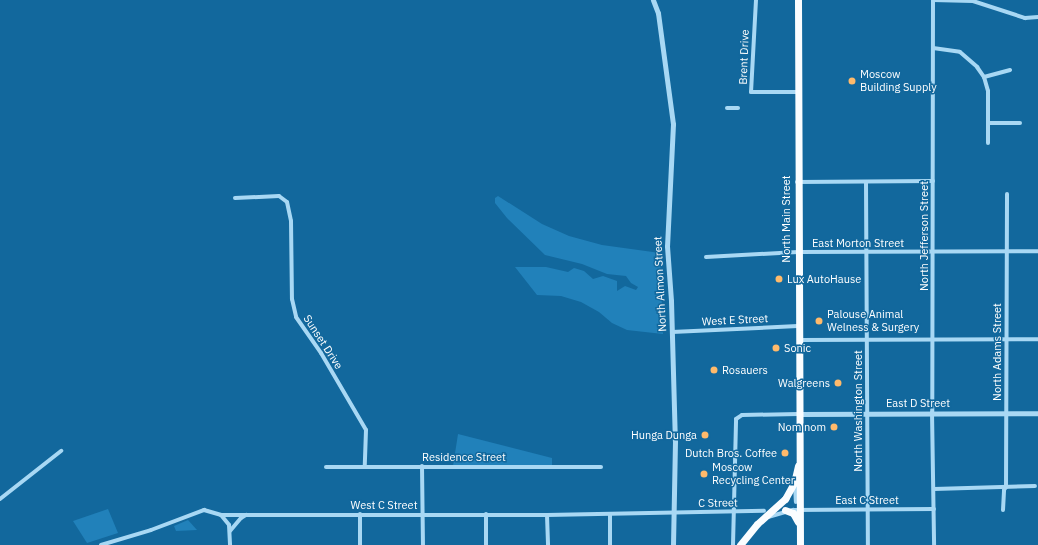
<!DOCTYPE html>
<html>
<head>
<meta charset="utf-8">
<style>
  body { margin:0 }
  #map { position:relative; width:1038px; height:545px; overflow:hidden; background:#12689d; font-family:"IBM Plex Sans",sans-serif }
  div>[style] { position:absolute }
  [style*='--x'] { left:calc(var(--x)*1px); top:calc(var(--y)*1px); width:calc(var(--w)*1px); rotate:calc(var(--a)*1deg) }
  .green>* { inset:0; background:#2181ba }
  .minor>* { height:4px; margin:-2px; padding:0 2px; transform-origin:2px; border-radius:2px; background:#a8d8f4 }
  .tertiary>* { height:5px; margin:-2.5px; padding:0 2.5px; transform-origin:2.5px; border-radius:2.5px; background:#a8d8f4 }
  .trunk>* { height:7px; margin:-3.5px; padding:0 3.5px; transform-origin:3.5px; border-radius:3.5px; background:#fafdff }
  .dots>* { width:11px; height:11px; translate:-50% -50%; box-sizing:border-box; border:2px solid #12689d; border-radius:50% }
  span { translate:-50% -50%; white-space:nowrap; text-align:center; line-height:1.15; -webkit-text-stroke:3px #12689d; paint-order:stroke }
  .street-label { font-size:11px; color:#fff }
  .poi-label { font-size:11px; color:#fff }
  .left { translate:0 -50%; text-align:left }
  .right { translate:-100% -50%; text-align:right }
</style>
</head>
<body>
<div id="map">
  <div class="green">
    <i style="clip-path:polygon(498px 196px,542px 224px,569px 236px,602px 245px,660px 253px,663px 334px,627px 330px,612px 323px,599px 312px,581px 302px,561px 296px,537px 295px,515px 267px,546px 267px,568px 272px,574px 268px,584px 271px,593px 279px,603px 276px,617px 281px,617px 291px,625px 286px,636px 290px,638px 287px,631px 283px,626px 276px,607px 274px,582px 264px,545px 255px,507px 218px,495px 203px,495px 198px)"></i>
    <i style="clip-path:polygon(458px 434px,552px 458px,552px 467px,453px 466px)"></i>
    <i style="clip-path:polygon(108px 509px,118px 533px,87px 543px,73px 521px)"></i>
    <i style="clip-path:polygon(188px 520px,197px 530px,176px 531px,174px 526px)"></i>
  </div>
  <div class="minor">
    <i style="--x:756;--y:0;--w:92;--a:93.1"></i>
    <i style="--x:751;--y:92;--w:46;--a:0"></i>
    <i style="--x:933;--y:0;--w:412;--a:90.1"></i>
    <i style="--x:932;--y:412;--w:133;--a:89.1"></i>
    <i style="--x:933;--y:0;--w:40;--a:1.4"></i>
    <i style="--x:973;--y:1;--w:55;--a:18.1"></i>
    <i style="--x:1025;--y:18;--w:13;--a:-4"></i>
    <i style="--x:933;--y:48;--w:27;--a:8"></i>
    <i style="--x:960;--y:52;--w:23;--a:41"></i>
    <i style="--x:977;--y:67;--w:12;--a:55"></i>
    <i style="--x:984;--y:77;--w:15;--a:74"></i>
    <i style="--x:988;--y:91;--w:52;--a:90"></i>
    <i style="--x:984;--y:77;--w:27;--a:-15"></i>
    <i style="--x:727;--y:108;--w:11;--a:0"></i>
    <i style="--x:988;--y:123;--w:32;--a:0"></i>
    <i style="--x:797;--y:182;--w:136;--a:-0.4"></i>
    <i style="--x:866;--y:182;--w:363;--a:89.7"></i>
    <i style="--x:235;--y:198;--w:44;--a:-2.6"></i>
    <i style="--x:279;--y:196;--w:10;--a:37"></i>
    <i style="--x:287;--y:202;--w:19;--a:78"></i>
    <i style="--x:291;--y:221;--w:78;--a:89.3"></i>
    <i style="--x:292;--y:299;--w:18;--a:77"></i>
    <i style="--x:296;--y:317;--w:44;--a:55.2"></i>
    <i style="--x:321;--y:353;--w:89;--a:59.7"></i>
    <i style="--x:366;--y:430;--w:36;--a:92"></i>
    <i style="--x:706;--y:257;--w:92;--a:-3.1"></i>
    <i style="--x:798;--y:252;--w:240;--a:-0.2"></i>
    <i style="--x:672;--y:332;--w:126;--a:-2.7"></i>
    <i style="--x:799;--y:340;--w:239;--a:-0.2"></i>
    <i style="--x:422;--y:466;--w:79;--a:89.3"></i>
    <i style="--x:326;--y:467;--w:275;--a:0"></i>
    <i style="--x:795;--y:485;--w:17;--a:87"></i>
    <i style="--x:934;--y:489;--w:101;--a:-1.7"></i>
    <i style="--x:0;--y:499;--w:78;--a:-38.2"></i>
    <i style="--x:1003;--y:510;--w:20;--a:-87"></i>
    <i style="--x:1004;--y:490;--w:4;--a:-56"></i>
    <i style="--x:1006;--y:487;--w:293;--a:-89.8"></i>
    <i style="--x:360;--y:514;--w:31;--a:90"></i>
    <i style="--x:610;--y:514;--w:31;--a:90"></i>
    <i style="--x:221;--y:515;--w:13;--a:51"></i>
    <i style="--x:229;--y:525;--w:20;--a:87"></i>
    <i style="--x:547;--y:515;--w:30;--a:88"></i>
    <i style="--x:768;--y:517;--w:26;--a:-16"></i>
    <i style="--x:793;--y:510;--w:141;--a:-0.4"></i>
    <i style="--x:230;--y:531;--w:17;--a:-50"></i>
    <i style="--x:241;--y:518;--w:6;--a:-31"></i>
    <i style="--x:101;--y:545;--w:52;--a:-16.7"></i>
    <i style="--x:151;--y:530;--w:57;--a:-20.7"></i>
    <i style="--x:204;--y:510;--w:18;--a:16"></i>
    <i style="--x:221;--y:515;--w:326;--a:0"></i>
    <i style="--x:547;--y:515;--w:217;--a:-1.1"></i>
    <i style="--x:486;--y:545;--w:31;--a:-90"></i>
    <i style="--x:733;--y:545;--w:126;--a:-88.6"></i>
    <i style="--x:736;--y:419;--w:7;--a:-34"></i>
    <i style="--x:742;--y:415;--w:57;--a:-1"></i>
  </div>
  <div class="tertiary">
    <i style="--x:653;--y:0;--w:14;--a:69"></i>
    <i style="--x:658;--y:13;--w:112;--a:82.3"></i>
    <i style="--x:673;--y:124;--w:122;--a:92.8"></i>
    <i style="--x:667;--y:246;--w:55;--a:85.8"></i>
    <i style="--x:671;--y:301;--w:140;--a:88.4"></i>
    <i style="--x:675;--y:441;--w:104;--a:91.1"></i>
    <i style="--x:799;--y:414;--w:239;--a:-0.2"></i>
  </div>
  <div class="trunk">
    <i style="--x:798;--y:0;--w:545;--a:89.79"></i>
    <i style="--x:785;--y:510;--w:9;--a:21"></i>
    <i style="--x:793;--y:513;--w:10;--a:61"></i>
    <i style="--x:740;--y:545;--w:27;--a:-51"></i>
    <i style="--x:757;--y:524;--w:38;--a:-42"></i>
    <i style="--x:785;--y:499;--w:18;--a:-61"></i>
    <i style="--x:794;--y:483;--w:18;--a:-77"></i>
  </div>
  <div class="dots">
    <i style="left:852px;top:81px;background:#ffba6b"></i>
    <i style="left:779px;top:279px;background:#ffba6b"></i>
    <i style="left:819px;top:321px;background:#ffba6b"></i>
    <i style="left:776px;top:348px;background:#ffba6b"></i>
    <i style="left:714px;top:370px;background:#ffba6b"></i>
    <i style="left:838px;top:383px;background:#ffba6b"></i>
    <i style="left:834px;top:427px;background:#ffba6b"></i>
    <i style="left:705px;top:435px;background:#ffba6b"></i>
    <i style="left:785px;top:453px;background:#ffba6b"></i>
    <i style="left:704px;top:474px;background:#ffba6b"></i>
  </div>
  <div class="street-label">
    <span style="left:744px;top:57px;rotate:-88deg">Brent Drive</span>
    <span style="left:786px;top:219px;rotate:-90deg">North Main Street</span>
    <span style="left:924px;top:236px;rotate:-90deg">North Jefferson Street</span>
    <span style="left:858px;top:243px">East Morton Street</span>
    <span style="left:660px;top:284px;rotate:-93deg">North Almon Street</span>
    <span style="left:735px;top:320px;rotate:-3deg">West E Street</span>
    <span style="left:323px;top:342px;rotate:57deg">Sunset Drive</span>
    <span style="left:997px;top:352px;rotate:-90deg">North Adams Street</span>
    <span style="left:918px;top:403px">East D Street</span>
    <span style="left:858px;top:411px;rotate:-90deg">North Washington Street</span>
    <span style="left:464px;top:457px">Residence Street</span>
    <span style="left:867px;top:500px">East C Street</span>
    <span style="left:718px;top:503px;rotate:-1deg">C Street</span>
    <span style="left:384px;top:505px">West C Street</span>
  </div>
  <div class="poi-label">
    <span class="left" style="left:860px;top:81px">Moscow<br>Building Supply</span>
    <span class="left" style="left:787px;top:279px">Lux AutoHause</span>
    <span class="left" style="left:827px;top:321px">Palouse Animal<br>Welness &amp; Surgery</span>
    <span class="left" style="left:784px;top:348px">Sonic</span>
    <span class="left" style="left:722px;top:370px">Rosauers</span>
    <span class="right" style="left:830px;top:383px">Walgreens</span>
    <span class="right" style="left:826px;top:427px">Nom nom</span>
    <span class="right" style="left:697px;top:435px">Hunga Dunga</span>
    <span class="right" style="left:777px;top:453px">Dutch Bros. Coffee</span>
    <span class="left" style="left:712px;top:474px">Moscow<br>Recycling Center</span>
  </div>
</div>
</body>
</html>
